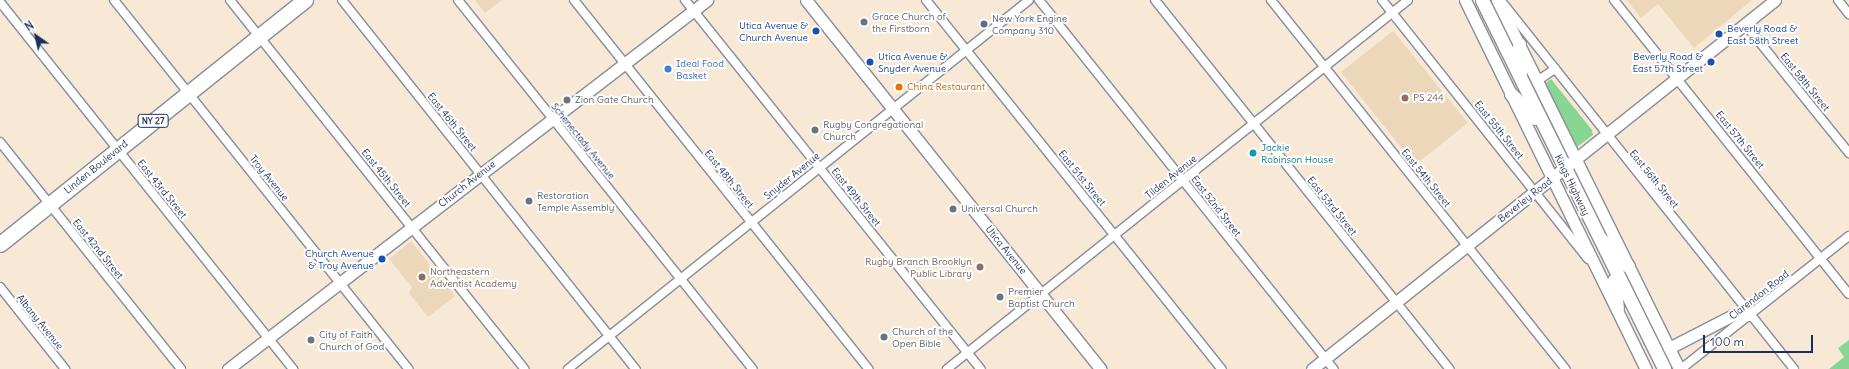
<!DOCTYPE html>
<html>
<head>
<meta charset="utf-8">
<style>
  body { margin:0 }
  #map { position:relative; width:1849px; height:369px; overflow:hidden; background:#f7e9d6; font-family:Delius,sans-serif }
  div>[style] { position:absolute }
  [style*='--x'] { left:calc(var(--x)*1px); top:calc(var(--y)*1px); width:calc(var(--w)*1px); rotate:calc(var(--a)*1deg) }
  .built>* { inset:0; background:#ecd7ba }
  .green>* { inset:0; background:#88d694 }
  .roads { filter:drop-shadow(1px 0 #898c9a) drop-shadow(-1px 0 #898c9a) drop-shadow(0 1px #898c9a) drop-shadow(0 -1px #898c9a) }
  .street>* { height:8px; margin:-4px; padding:0 4px; transform-origin:4px; border-radius:4px; background:#fff }
  .secondary>* { height:11px; margin:-5.5px; padding:0 5.5px; transform-origin:5.5px; border-radius:5.5px; background:#fff }
  .primary>* { height:13px; margin:-6.5px; padding:0 6.5px; transform-origin:6.5px; border-radius:6.5px; background:#fff }
  .highway>* { height:15px; margin:-7.5px; padding:0 7.5px; transform-origin:7.5px; border-radius:7.5px; background:#fff }
  .dots>* { width:11px; height:11px; translate:-50% -50%; box-sizing:border-box; border:2px solid #fff; border-radius:50% }
  span { translate:-50% -50%; white-space:nowrap; text-align:center; line-height:1.15; -webkit-text-stroke:4px #fff; paint-order:stroke }
  .shield-label span { padding:1px 3px; background:#fff; border:1px solid; border-radius:3px; -webkit-text-stroke-width:0 }
  .shield-label { font-size:9px; color:#1b2f5e; font-weight:700 }
  .worship-label { font-size:10px; color:#5b616d }
  .left { translate:0 -50%; text-align:left }
  .service-label { font-size:10px; color:#4e5e75 }
  .transit-label { font-size:10px; color:#164399 }
  .right { translate:-100% -50%; text-align:right }
  .shop-label { font-size:10px; color:#366cbe }
  .street-label { font-size:10px; color:#1b2f5e }
  .food-label { font-size:10px; color:#c56008 }
  .education-label { font-size:10px; color:#785e54 }
  .culture-label { font-size:10px; color:#0d838f }
  .north { position:absolute; left:16px; top:16px; width:40px; height:40px; -webkit-text-stroke:3px #fff; paint-order:stroke; rotate:326deg; font-size:11px; font-weight:700; line-height:16px; text-align:center; color:#1b2f5e }
  .north::after { content:''; display:block; margin:auto; width:14px; height:18px; background:#1b2f5e; clip-path:polygon(50% 0,100% 100%,50% 72%,0 100%) }
  .scale { position:absolute; left:1703px; top:335px; width:110px; height:18px; box-sizing:border-box; border:2px solid #1b2f5e; border-top:0; padding-left:5px; font-size:12px; line-height:14px; white-space:nowrap; color:#1b2f5e; -webkit-text-stroke:3px #fff; paint-order:stroke }
</style>
</head>
<body>
<div id="map">
  <div class="built">
    <i style="clip-path:polygon(475px 0,502px 0,485px 13px)"></i>
    <i style="clip-path:polygon(1627px 0,1752px 0,1694px 48px,1658px 4px,1641px 18px)"></i>
    <i style="clip-path:polygon(1393px 31px,1468px 123px,1415px 165px,1341px 72px)"></i>
    <i style="clip-path:polygon(411px 241px,455px 296px,428px 317px,409px 293px,412px 287px,389px 259px)"></i>
  </div>
  <div class="green">
    <i style="clip-path:polygon(1551px 79px,1592px 130px,1593px 135px,1577px 147px,1575px 148px,1544px 84px)"></i>
    <i style="clip-path:polygon(1849px 340px,1849px 369px,1829px 369px,1844px 357px,1838px 348px)"></i>
  </div>
  <div class="roads">
    <div class="street">
      <i style="--x:114;--y:0;--w:472;--a:51.4"></i>
      <i style="--x:230;--y:0;--w:472;--a:51.4"></i>
      <i style="--x:342;--y:0;--w:472;--a:51.5"></i>
      <i style="--x:458;--y:0;--w:472;--a:51.4"></i>
      <i style="--x:574;--y:0;--w:472;--a:51.4"></i>
      <i style="--x:685;--y:0;--w:473;--a:51.3"></i>
      <i style="--x:926;--y:0;--w:473;--a:51.3"></i>
      <i style="--x:1039;--y:0;--w:472;--a:51.4"></i>
      <i style="--x:1155;--y:0;--w:472;--a:51.4"></i>
      <i style="--x:1271;--y:0;--w:472;--a:51.4"></i>
      <i style="--x:1382;--y:0;--w:331;--a:51.5"></i>
      <i style="--x:1614;--y:0;--w:376;--a:51.4"></i>
      <i style="--x:1838;--y:0;--w:18;--a:52"></i>
      <i style="--x:0;--y:2;--w:470;--a:51.4"></i>
      <i style="--x:1502;--y:2;--w:469;--a:51.5"></i>
      <i style="--x:1745;--y:24;--w:166;--a:51.1"></i>
      <i style="--x:1537;--y:81;--w:22;--a:-34"></i>
      <i style="--x:0;--y:142;--w:290;--a:51.4"></i>
      <i style="--x:0;--y:287;--w:105;--a:51.6"></i>
      <i style="--x:568;--y:369;--w:590;--a:-38.67"></i>
      <i style="--x:947;--y:369;--w:590;--a:-38.67"></i>
      <i style="--x:1681;--y:369;--w:214;--a:-38.4"></i>
    </div>
    <div class="secondary">
      <i style="--x:806;--y:0;--w:472;--a:51.4"></i>
      <i style="--x:1465;--y:0;--w:411;--a:63.9"></i>
      <i style="--x:1497;--y:0;--w:411;--a:63.7"></i>
      <i style="--x:1669;--y:348;--w:74;--a:-27.3"></i>
      <i style="--x:1735;--y:314;--w:15;--a:4"></i>
      <i style="--x:228;--y:369;--w:605;--a:-37.61"></i>
      <i style="--x:1312;--y:369;--w:592;--a:-38.55"></i>
    </div>
    <div class="primary">
      <i style="--x:1482;--y:0;--w:411;--a:63.7"></i>
      <i style="--x:1519;--y:44;--w:29;--a:88"></i>
      <i style="--x:1511;--y:94;--w:34;--a:45"></i>
      <i style="--x:1601;--y:239;--w:38;--a:45"></i>
      <i style="--x:1614;--y:280;--w:28;--a:84"></i>
    </div>
    <div class="highway">
      <i style="--x:0;--y:244;--w:391;--a:-38.7"></i>
    </div>
  </div>
  <div class="dots">
    <i style="left:864px;top:22px;background:#6b7280"></i>
    <i style="left:984px;top:24px;background:#5c6f8a"></i>
    <i style="left:816px;top:31px;background:#1a4fb4"></i>
    <i style="left:1719px;top:34px;background:#1a4fb4"></i>
    <i style="left:870px;top:62px;background:#1a4fb4"></i>
    <i style="left:1711px;top:62px;background:#1a4fb4"></i>
    <i style="left:668px;top:69px;background:#3f7fe0"></i>
    <i style="left:899px;top:87px;background:#e8710a"></i>
    <i style="left:1405px;top:98px;background:#8d6e63"></i>
    <i style="left:567px;top:100px;background:#6b7280"></i>
    <i style="left:815px;top:130px;background:#6b7280"></i>
    <i style="left:1253px;top:153px;background:#0f9aa8"></i>
    <i style="left:529px;top:201px;background:#6b7280"></i>
    <i style="left:953px;top:209px;background:#6b7280"></i>
    <i style="left:382px;top:259px;background:#1a4fb4"></i>
    <i style="left:980px;top:267px;background:#8d6e63"></i>
    <i style="left:422px;top:277px;background:#8d6e63"></i>
    <i style="left:1000px;top:297px;background:#6b7280"></i>
    <i style="left:884px;top:337px;background:#6b7280"></i>
    <i style="left:311px;top:340px;background:#6b7280"></i>
  </div>
  <div class="shield-label">
    <span style="left:153px;top:121px">NY 27</span>
  </div>
  <div class="worship-label">
    <span class="left" style="left:872px;top:22px">Grace Church of<br>the Firstborn</span>
    <span class="left" style="left:575px;top:100px">Zion Gate Church</span>
    <span class="left" style="left:823px;top:130px">Rugby Congregational<br>Church</span>
    <span class="left" style="left:537px;top:201px">Restoration<br>Temple Assembly</span>
    <span class="left" style="left:961px;top:209px">Universal Church</span>
    <span class="left" style="left:1008px;top:297px">Premier<br>Baptist Church</span>
    <span class="left" style="left:892px;top:337px">Church of the<br>Open Bible</span>
    <span class="left" style="left:319px;top:340px">City of Faith<br>Church of God</span>
  </div>
  <div class="service-label">
    <span class="left" style="left:992px;top:24px">New York Engine<br>Company 310</span>
  </div>
  <div class="transit-label">
    <span class="right" style="left:808px;top:31px">Utica Avenue &amp;<br>Church Avenue</span>
    <span class="left" style="left:1727px;top:34px">Beverly Road &amp;<br>East 58th Street</span>
    <span class="left" style="left:878px;top:62px">Utica Avenue &amp;<br>Snyder Avenue</span>
    <span class="right" style="left:1703px;top:62px">Beverly Road &amp;<br>East 57th Street</span>
    <span class="right" style="left:374px;top:259px">Church Avenue<br>&amp; Troy Avenue</span>
  </div>
  <div class="shop-label">
    <span class="left" style="left:676px;top:69px">Ideal Food<br>Basket</span>
  </div>
  <div class="street-label">
    <span style="left:1805px;top:82px;rotate:51deg">East 58th Street</span>
    <span style="left:452px;top:122px;rotate:51deg">East 46th Street</span>
    <span style="left:1499px;top:130px;rotate:51deg">East 55th Street</span>
    <span style="left:1740px;top:140px;rotate:51deg">East 57th Street</span>
    <span style="left:583px;top:141px;rotate:51deg">Schenectady Avenue</span>
    <span style="left:96px;top:167px;rotate:-39deg">Linden Boulevard</span>
    <span style="left:792px;top:176px;rotate:-39deg">Snyder Avenue</span>
    <span style="left:1171px;top:177px;rotate:-39deg">Tilden Avenue</span>
    <span style="left:269px;top:178px;rotate:51deg">Troy Avenue</span>
    <span style="left:386px;top:178px;rotate:51deg">East 45th Street</span>
    <span style="left:1082px;top:178px;rotate:51deg">East 51st Street</span>
    <span style="left:1426px;top:178px;rotate:51deg">East 54th Street</span>
    <span style="left:729px;top:179px;rotate:51deg">East 48th Street</span>
    <span style="left:1654px;top:179px;rotate:51deg">East 56th Street</span>
    <span style="left:467px;top:184px;rotate:-38deg">Church Avenue</span>
    <span style="left:1572px;top:185px;rotate:64deg">Kings Highway</span>
    <span style="left:162px;top:189px;rotate:51deg">East 43rd Street</span>
    <span style="left:856px;top:197px;rotate:51deg">East 49th Street</span>
    <span style="left:1525px;top:200px;rotate:-38deg">Beverley Road</span>
    <span style="left:1216px;top:206px;rotate:52deg">East 52nd Street</span>
    <span style="left:1332px;top:206px;rotate:51deg">East 53rd Street</span>
    <span style="left:98px;top:249px;rotate:51deg">East 42nd Street</span>
    <span style="left:1006px;top:250px;rotate:51deg">Utica Avenue</span>
    <span style="left:1759px;top:295px;rotate:-38deg">Clarendon Road</span>
    <span style="left:40px;top:322px;rotate:51deg">Albany Avenue</span>
  </div>
  <div class="food-label">
    <span class="left" style="left:907px;top:87px">China Restaurant</span>
  </div>
  <div class="education-label">
    <span class="left" style="left:1413px;top:98px">PS 244</span>
    <span class="right" style="left:972px;top:267px">Rugby Branch Brooklyn<br>Public Library</span>
    <span class="left" style="left:430px;top:277px">Northeastern<br>Adventist Academy</span>
  </div>
  <div class="culture-label">
    <span class="left" style="left:1261px;top:153px">Jackie<br>Robinson House</span>
  </div>
  <div class="north">N</div>
  <div class="scale">100 m</div>
</div>
</body>
</html>
